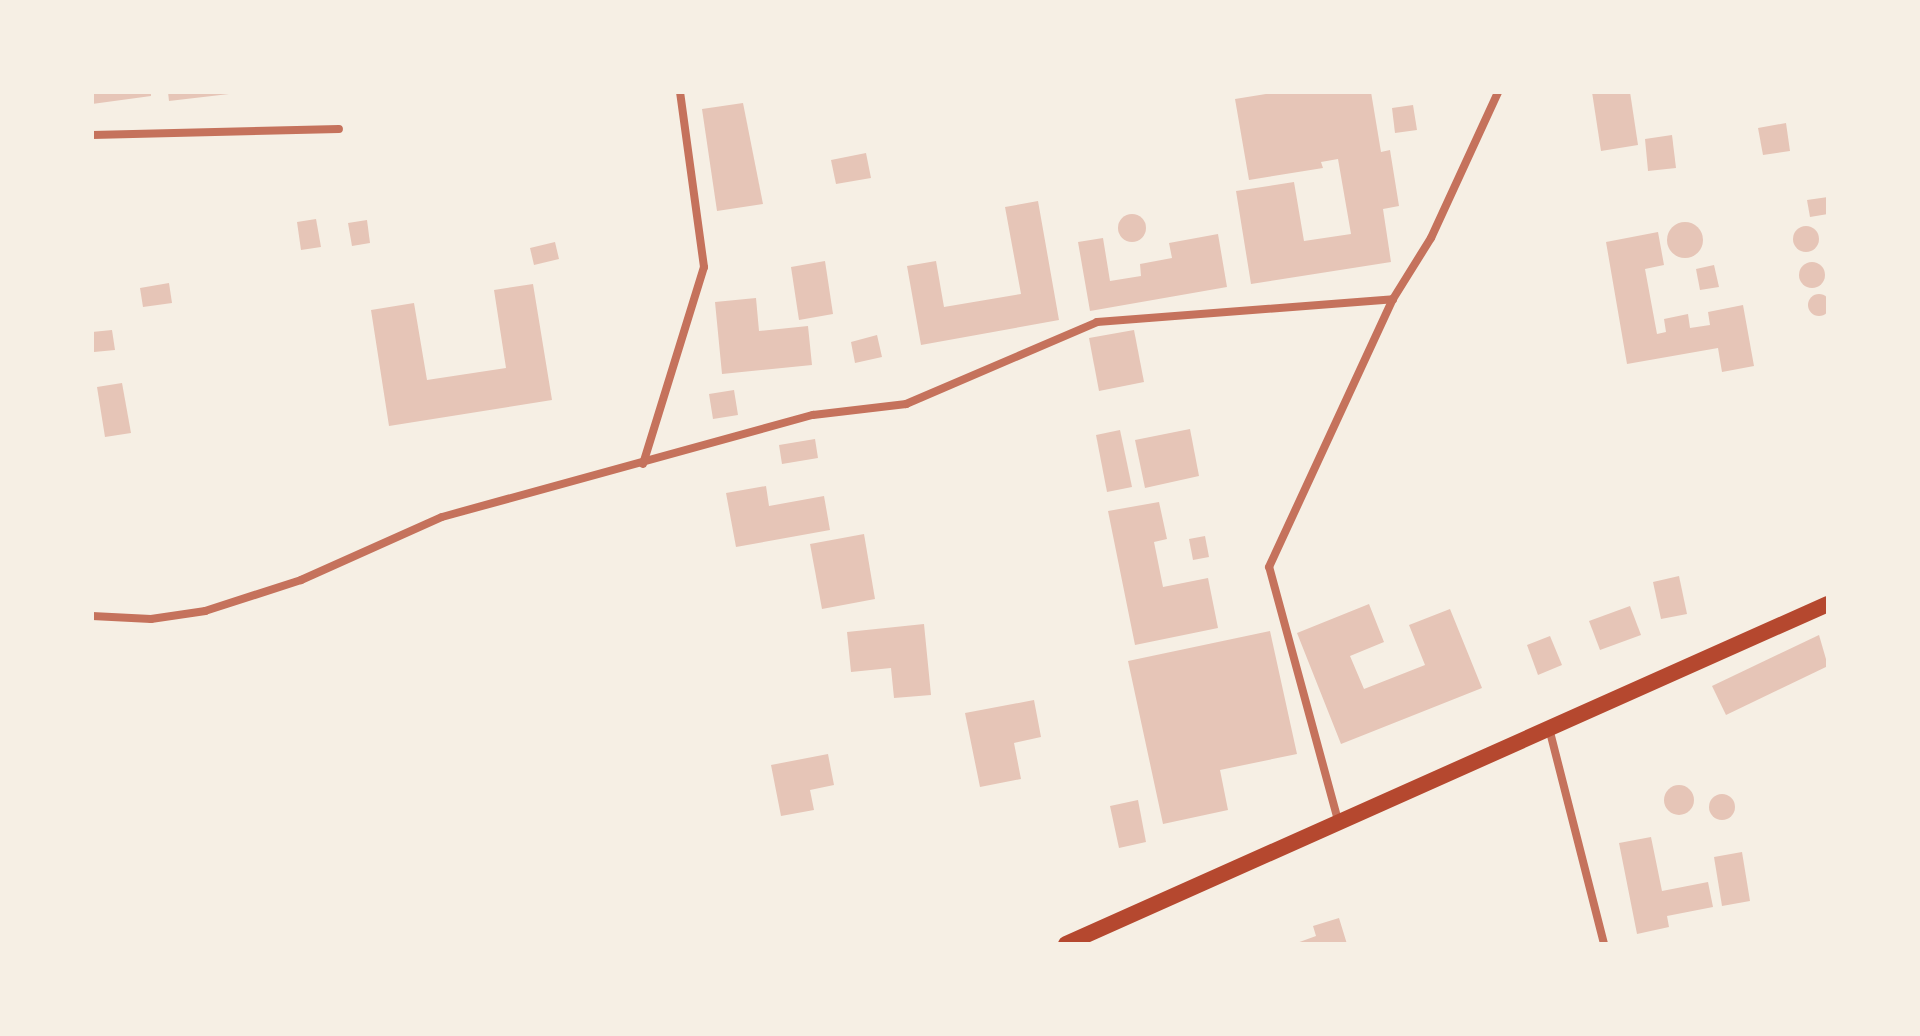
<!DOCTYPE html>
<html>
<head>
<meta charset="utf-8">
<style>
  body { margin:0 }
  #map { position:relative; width:1920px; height:1036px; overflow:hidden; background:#f6efe4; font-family:Jost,sans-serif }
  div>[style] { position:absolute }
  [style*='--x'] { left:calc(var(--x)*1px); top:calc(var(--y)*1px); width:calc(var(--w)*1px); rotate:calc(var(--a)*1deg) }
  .building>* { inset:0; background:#e6c5b7 }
  .round { border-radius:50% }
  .minor>* { height:8px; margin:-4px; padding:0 4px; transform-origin:4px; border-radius:4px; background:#c5725c }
  .secondary>* { height:16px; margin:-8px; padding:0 8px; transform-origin:8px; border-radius:8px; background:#b5482f }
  span { translate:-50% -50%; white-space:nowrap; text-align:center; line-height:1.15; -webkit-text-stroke:8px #f6efe4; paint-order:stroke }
  .frame { position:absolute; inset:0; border:94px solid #f6efe4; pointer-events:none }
</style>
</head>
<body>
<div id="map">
  <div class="building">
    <i style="clip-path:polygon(92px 92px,151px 92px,151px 96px,92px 104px)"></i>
    <i style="clip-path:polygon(168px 92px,229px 92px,229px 94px,169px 101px)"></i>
    <i style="clip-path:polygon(1278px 92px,1371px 92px,1381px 152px,1390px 150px,1399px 206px,1383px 209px,1391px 262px,1251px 284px,1236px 191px,1294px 182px,1304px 241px,1351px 234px,1338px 159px,1321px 162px,1323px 168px,1249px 180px,1235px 99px)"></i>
    <i style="clip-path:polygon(1592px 92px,1630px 92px,1638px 145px,1601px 151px)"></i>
    <i style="clip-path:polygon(743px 103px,763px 204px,717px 211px,702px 109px)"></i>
    <i style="clip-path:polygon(1413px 105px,1417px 130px,1395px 133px,1392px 108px)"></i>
    <i style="clip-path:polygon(1786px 123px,1790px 151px,1763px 155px,1758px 128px)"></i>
    <i style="clip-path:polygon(1672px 135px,1676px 168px,1648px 171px,1645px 139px)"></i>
    <i style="clip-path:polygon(866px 153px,871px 178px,836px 184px,831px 160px)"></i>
    <i style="clip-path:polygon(1828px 197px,1828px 214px,1810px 217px,1807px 200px)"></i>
    <i style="clip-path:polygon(1038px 201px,1059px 320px,921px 345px,907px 266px,936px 261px,944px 307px,1021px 294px,1005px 207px)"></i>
    <i class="round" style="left:1118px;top:214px;width:28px;height:28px"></i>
    <i style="clip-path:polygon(316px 219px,321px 247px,301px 250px,297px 222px)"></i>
    <i style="clip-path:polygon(367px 220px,370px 243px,352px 246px,348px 223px)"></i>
    <i class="round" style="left:1667px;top:222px;width:36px;height:36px"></i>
    <i class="round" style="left:1793px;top:226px;width:26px;height:26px"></i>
    <i style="clip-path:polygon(1658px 232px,1664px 265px,1645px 269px,1657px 334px,1666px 332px,1664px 319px,1688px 314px,1690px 328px,1710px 325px,1708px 312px,1743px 305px,1754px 366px,1722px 372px,1718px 348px,1627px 364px,1606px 242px)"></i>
    <i style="clip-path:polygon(1218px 234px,1227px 287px,1090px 311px,1078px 242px,1103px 238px,1110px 281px,1141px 276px,1140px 264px,1172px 258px,1169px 243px)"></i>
    <i style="clip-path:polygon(555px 242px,559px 259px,534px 265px,530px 248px)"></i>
    <i style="clip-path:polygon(825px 261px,833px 314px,799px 320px,791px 267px)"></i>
    <i class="round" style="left:1799px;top:262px;width:26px;height:26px"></i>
    <i style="clip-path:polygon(1714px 265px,1719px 287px,1700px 290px,1696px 269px)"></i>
    <i style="clip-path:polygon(169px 283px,172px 303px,143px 307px,140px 288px)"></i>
    <i style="clip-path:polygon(533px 284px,552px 400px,389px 426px,371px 310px,414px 303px,427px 380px,506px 368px,494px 290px)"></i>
    <i class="round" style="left:1808px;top:294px;width:22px;height:22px"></i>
    <i style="clip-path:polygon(756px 298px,759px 331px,808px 326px,812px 365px,722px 374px,715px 302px)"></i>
    <i style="clip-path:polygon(112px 330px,115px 350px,94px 352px,92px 332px)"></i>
    <i style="clip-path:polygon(1134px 330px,1144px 382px,1099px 391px,1089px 338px)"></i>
    <i style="clip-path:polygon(877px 335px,882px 357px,855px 363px,851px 342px)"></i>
    <i style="clip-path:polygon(122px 383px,131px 433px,105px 437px,97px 387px)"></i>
    <i style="clip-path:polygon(734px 390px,738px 415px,713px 419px,709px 394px)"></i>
    <i style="clip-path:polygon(1190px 429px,1199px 476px,1145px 488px,1135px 440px)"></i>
    <i style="clip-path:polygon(1120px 430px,1132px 487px,1107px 492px,1096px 435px)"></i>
    <i style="clip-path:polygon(815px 439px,818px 458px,782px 464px,779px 445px)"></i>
    <i style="clip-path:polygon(766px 486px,769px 506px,824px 496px,830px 530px,736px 547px,726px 493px)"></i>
    <i style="clip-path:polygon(1159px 502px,1167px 539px,1154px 542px,1163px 587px,1208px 578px,1218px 628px,1135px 645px,1108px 511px)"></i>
    <i style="clip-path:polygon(864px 534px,875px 599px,822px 609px,810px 544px)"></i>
    <i style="clip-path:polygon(1205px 536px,1209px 557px,1193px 560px,1189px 539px)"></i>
    <i style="clip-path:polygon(1679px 576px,1687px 614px,1661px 619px,1653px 582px)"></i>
    <i style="clip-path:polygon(1369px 604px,1384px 642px,1350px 656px,1364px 689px,1425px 665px,1409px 625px,1450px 609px,1482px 688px,1341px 744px,1297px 633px)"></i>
    <i style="clip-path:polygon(1630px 606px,1641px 635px,1600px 650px,1589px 621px)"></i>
    <i style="clip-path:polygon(924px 624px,931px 695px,894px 698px,891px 668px,851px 672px,847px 632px)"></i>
    <i style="clip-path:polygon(1270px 631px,1297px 754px,1220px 770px,1228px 810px,1163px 824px,1128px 661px)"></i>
    <i style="clip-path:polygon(1819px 635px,1828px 666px,1726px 715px,1712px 686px)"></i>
    <i style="clip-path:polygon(1550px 636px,1562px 665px,1538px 675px,1527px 645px)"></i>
    <i style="clip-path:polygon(1034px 700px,1041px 737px,1014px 743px,1021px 779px,980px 787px,965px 713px)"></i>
    <i style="clip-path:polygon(828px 754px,834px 785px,810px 790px,814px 810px,781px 816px,771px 765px)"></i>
    <i class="round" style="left:1664px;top:785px;width:30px;height:30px"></i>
    <i class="round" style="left:1709px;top:794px;width:26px;height:26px"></i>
    <i style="clip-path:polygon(1138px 800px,1146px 842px,1119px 848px,1110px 806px)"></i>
    <i style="clip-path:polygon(1651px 837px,1662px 891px,1708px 882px,1713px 907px,1667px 916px,1669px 927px,1637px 934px,1619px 843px)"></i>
    <i style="clip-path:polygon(1742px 852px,1750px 901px,1722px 906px,1714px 857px)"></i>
    <i style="clip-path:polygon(1339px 918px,1347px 944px,1294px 944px,1316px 936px,1313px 926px)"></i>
  </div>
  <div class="minor">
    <i style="--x:92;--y:135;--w:247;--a:-1.4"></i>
    <i style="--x:643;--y:464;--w:206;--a:-72.8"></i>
    <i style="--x:704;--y:267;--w:177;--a:-97.8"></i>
    <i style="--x:92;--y:616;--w:59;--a:2.9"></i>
    <i style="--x:151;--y:619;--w:55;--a:-8.4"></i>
    <i style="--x:205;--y:611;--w:101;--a:-17.9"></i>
    <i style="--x:301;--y:580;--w:154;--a:-24.1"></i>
    <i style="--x:442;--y:517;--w:385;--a:-15.4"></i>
    <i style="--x:813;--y:415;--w:94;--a:-6.7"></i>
    <i style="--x:906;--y:404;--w:208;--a:-23.2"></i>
    <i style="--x:1097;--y:322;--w:297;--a:-4.4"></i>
    <i style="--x:1549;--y:728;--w:223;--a:75.7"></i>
    <i style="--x:1339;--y:824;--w:266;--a:-105.2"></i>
    <i style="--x:1269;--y:567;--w:295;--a:-65.2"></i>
    <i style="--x:1393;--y:299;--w:72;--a:-58.1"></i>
    <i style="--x:1431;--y:238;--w:161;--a:-65.3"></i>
  </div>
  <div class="secondary">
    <i style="--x:1066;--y:944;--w:834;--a:-24.05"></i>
  </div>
  <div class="frame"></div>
</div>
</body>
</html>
